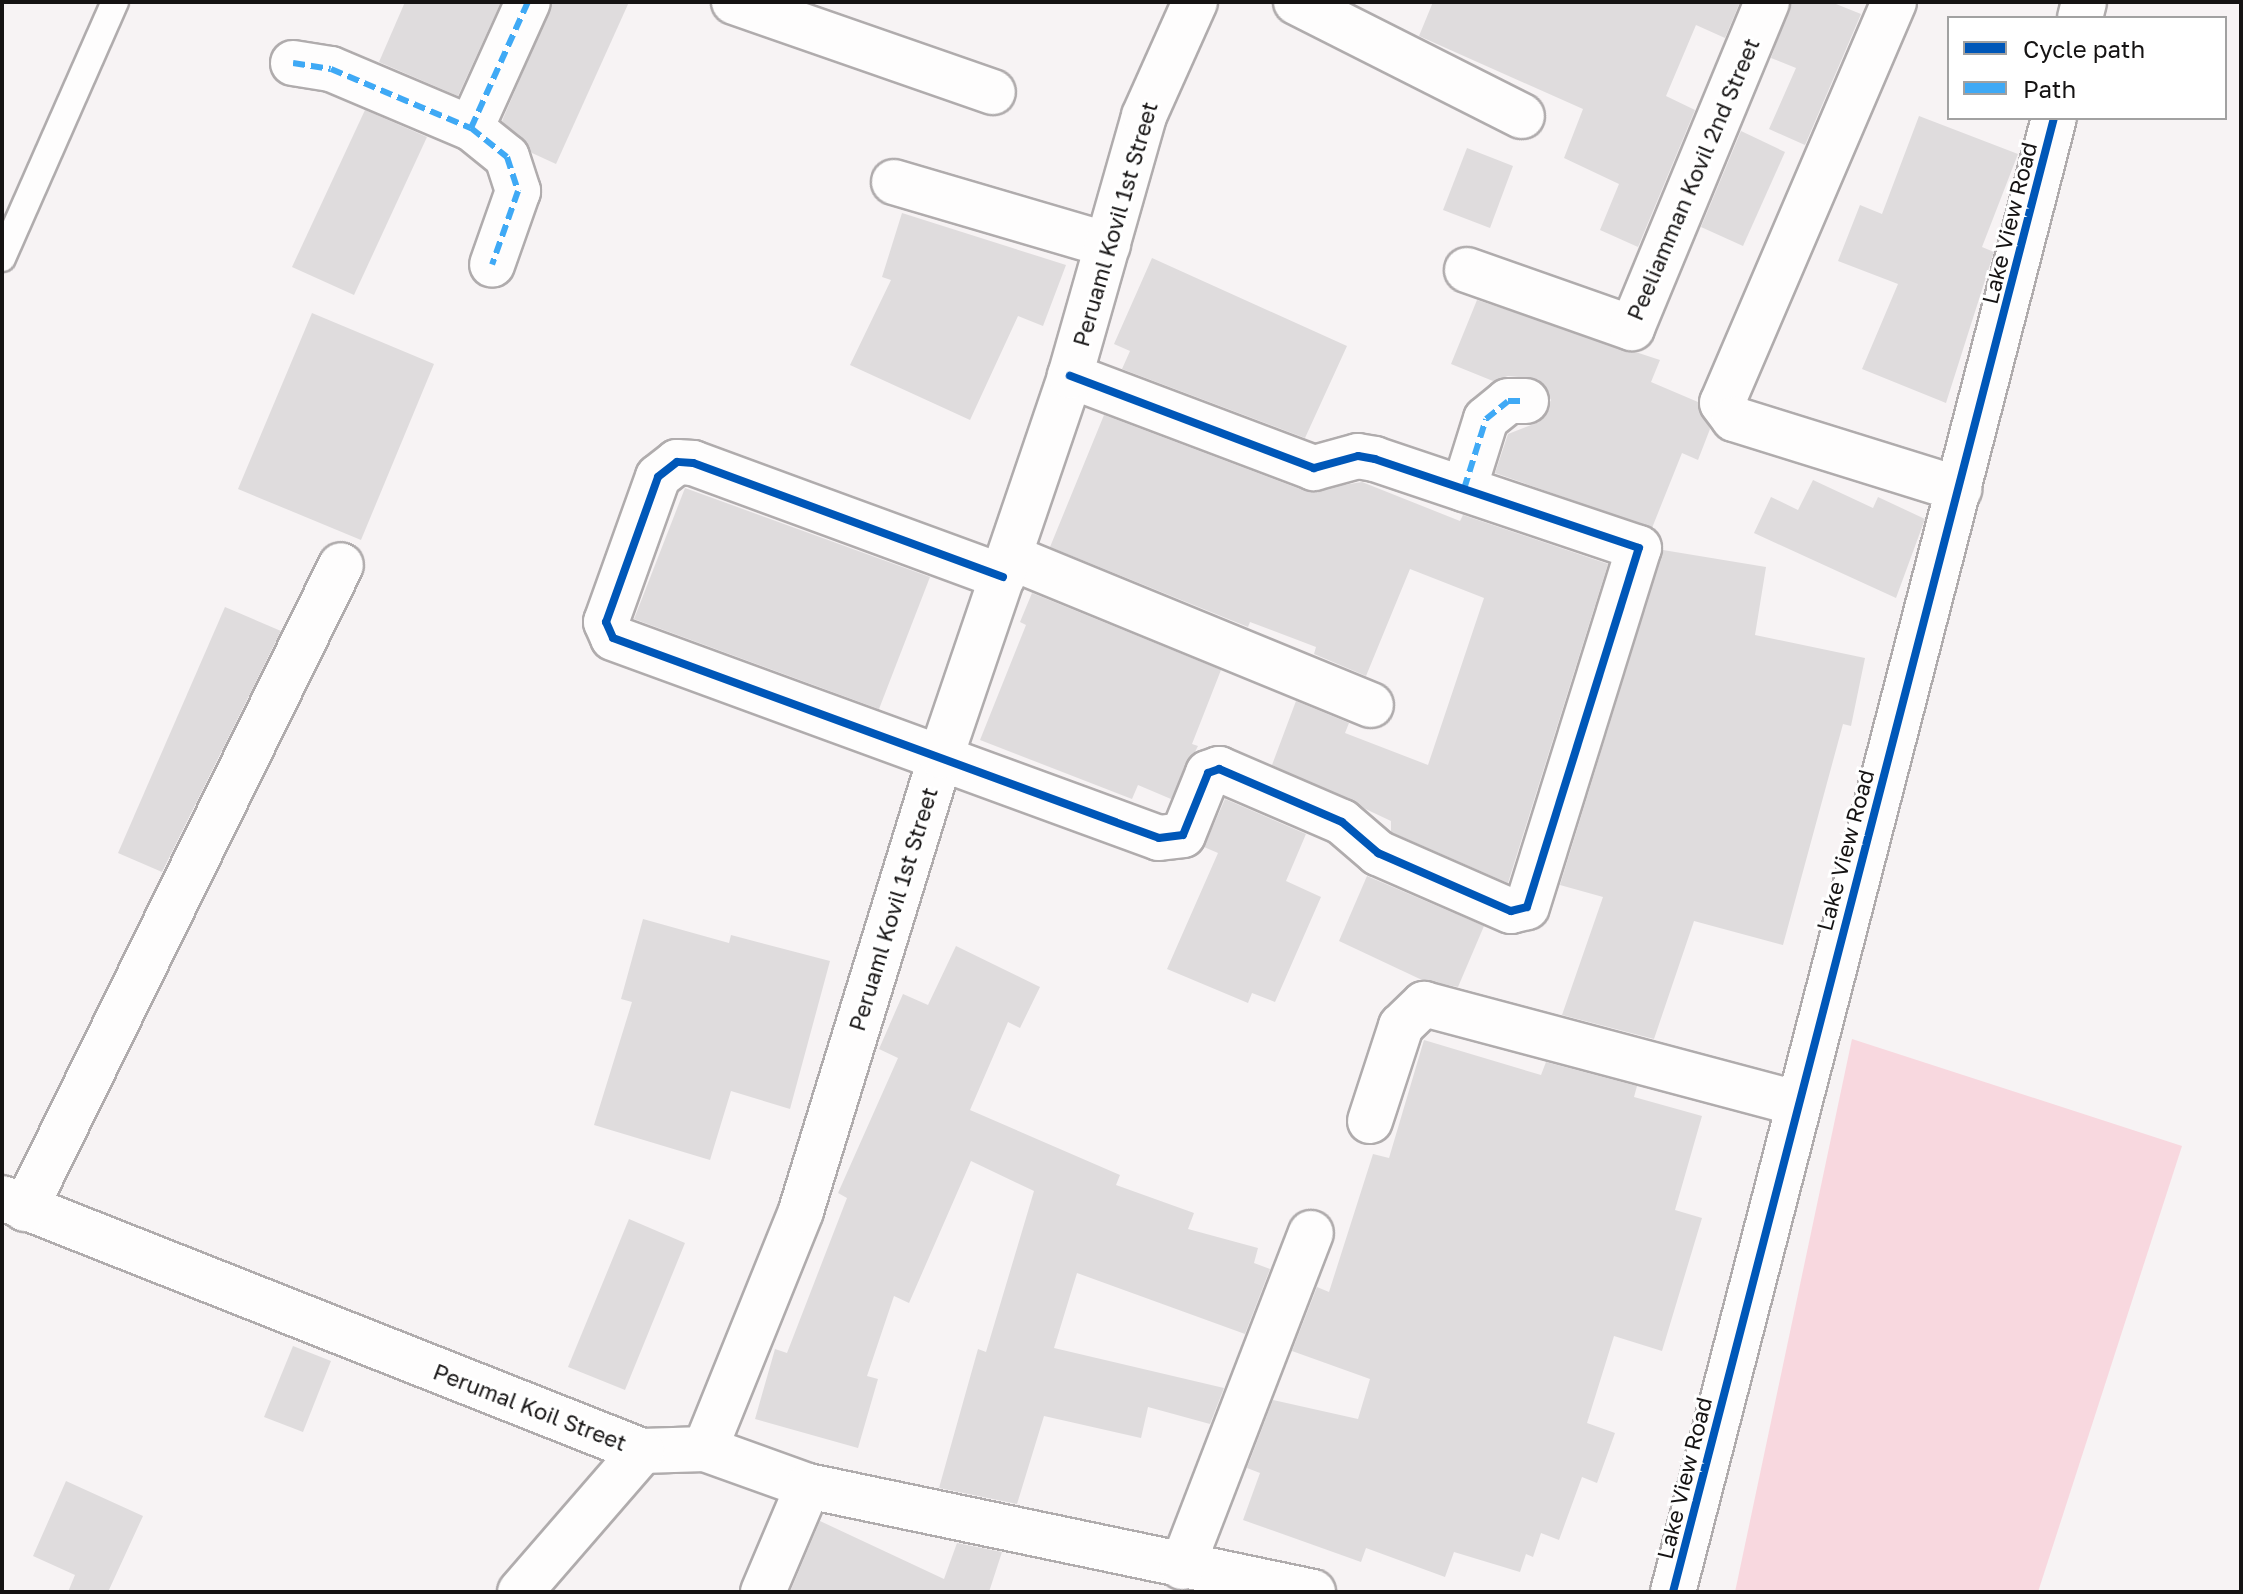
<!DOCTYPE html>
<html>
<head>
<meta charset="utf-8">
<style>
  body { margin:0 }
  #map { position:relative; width:2243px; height:1594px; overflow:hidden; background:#f7f3f4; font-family:"Golos Text",sans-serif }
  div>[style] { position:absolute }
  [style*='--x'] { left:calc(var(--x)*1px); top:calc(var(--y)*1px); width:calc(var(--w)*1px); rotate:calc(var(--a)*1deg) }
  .green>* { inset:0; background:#f8d8df }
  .building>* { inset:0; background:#dfdcdd }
  .roads { filter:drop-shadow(2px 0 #b0acad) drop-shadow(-2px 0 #b0acad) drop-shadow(0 2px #b0acad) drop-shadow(0 -2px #b0acad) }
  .lane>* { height:26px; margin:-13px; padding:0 13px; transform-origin:13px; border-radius:13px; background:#fefdfd }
  .street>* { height:44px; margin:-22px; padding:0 22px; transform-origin:22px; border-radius:22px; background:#fefdfd }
  .quiet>* { height:6px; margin-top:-3px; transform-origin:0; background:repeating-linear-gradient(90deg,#3fa9f5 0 12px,transparent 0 18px) }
  .cycleway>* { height:8px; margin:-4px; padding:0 4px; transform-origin:4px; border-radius:4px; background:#0057b8 }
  span { translate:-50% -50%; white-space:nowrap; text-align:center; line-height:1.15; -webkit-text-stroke:6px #fff; paint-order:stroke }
  .street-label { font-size:22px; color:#151313 }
  .frame { position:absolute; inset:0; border:4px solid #151313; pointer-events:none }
  .legend { position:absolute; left:1947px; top:16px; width:280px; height:104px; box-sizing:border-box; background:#fff; border:2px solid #a1a1a1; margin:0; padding:10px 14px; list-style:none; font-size:24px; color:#151313 }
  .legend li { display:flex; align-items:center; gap:16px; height:40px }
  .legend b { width:40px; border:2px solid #a1a1a1 }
</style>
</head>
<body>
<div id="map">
  <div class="green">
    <i style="clip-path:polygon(1852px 1039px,2182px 1146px,2038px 1592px,1735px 1592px)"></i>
  </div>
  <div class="building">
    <i style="clip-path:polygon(405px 2px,501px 2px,458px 96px,379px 62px)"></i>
    <i style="clip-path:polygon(553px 2px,629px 2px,556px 164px,532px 153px,502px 121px)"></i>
    <i style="clip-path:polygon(1433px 2px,1740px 2px,1725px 38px,1696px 25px,1666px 96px,1695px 110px,1638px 247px,1600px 230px,1619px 184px,1564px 158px,1583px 109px,1419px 36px)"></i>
    <i style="clip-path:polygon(1791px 2px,1831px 2px,1861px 14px,1805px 145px,1769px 129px,1796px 68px,1771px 58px)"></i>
    <i style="clip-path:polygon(365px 110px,427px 137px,354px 295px,292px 267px)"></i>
    <i style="clip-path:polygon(1919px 116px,2018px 154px,1982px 247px,1994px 252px,1946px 403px,1862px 369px,1898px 284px,1838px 261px,1860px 205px,1882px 214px)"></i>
    <i style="clip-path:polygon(1741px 131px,1785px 152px,1743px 246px,1701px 227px)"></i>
    <i style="clip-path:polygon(1467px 148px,1513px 166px,1490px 228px,1443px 210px)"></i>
    <i style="clip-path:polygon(902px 213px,1066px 265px,1043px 326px,1018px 316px,970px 420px,850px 365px,891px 280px,882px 277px)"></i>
    <i style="clip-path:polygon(1152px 258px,1347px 346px,1305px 438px,1122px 369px,1130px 351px,1114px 344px)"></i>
    <i style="clip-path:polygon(1477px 300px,1660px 360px,1651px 382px,1698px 402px,1710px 429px,1698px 460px,1682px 453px,1652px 528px,1495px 473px,1508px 434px,1539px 422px,1551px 400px,1538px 379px,1508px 376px,1493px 381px,1451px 364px)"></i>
    <i style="clip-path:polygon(312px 313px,434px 364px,361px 540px,238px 489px)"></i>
    <i style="clip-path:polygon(1104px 415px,1305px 491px,1362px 482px,1460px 521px,1463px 515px,1608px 564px,1508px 883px,1391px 832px,1391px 821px,1272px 765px,1296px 701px,1349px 723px,1345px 733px,1428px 765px,1484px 598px,1410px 569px,1366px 676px,1314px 654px,1316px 647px,1250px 622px,1248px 627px,1050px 547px)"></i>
    <i style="clip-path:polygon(1813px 480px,1873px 508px,1878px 497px,1925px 519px,1896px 598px,1754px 533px,1771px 497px,1798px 510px)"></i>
    <i style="clip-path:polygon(685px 488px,930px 577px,879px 709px,634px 619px)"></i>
    <i style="clip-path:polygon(1663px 550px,1766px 567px,1755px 635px,1865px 658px,1851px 726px,1843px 724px,1783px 945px,1694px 921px,1654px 1039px,1562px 1015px,1603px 897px,1560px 885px)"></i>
    <i style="clip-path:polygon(1032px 593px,1221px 670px,1192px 744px,1198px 746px,1171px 799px,1138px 785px,1132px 799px,980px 740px,1026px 625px,1020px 622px)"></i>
    <i style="clip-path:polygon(225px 607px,281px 631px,162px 872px,118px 853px)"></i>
    <i style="clip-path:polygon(1225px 799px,1306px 834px,1286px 881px,1321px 897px,1275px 1002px,1252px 993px,1248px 1003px,1167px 969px,1218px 853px,1204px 847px)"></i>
    <i style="clip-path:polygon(1367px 876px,1484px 926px,1458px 987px,1422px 980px,1339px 941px)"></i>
    <i style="clip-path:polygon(643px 919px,729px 943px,731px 935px,830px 961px,790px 1109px,731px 1091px,710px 1160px,594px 1125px,632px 1002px,621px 999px)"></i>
    <i style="clip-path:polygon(956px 946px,1040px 987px,1020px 1028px,1008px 1022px,970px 1110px,1120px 1175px,1116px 1185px,1194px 1213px,1188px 1229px,1258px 1248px,1254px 1263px,1270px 1269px,1245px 1334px,1077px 1273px,1054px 1348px,1224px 1388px,1210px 1424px,1148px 1407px,1141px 1438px,1044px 1416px,1017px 1504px,939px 1488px,978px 1349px,986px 1352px,1034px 1191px,971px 1161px,909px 1303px,894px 1296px,867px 1376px,878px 1379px,858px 1448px,755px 1419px,775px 1349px,787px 1353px,847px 1198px,838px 1193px,898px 1058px,879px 1049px,903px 994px,928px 1005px)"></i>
    <i style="clip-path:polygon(1424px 1040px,1541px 1075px,1546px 1062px,1637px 1086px,1634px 1097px,1702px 1116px,1675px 1210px,1702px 1218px,1662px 1351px,1614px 1336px,1587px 1423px,1615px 1433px,1597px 1483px,1582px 1477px,1559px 1540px,1541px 1533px,1533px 1557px,1526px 1554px,1520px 1572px,1454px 1552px,1445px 1577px,1366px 1548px,1361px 1562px,1243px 1520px,1260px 1473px,1247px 1468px,1273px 1400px,1358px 1419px,1370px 1379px,1292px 1351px,1317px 1287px,1329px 1292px,1373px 1154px,1389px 1158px)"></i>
    <i style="clip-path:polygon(629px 1219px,685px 1243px,625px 1390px,568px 1367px)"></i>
    <i style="clip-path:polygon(293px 1346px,331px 1361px,303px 1432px,264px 1417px)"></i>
    <i style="clip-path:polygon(66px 1481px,143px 1516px,108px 1592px,68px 1592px,75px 1575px,33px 1556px)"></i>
    <i style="clip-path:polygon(820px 1521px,944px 1579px,957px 1543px,1002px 1552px,989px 1592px,790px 1592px)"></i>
  </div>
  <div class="roads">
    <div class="lane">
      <i style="--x:2;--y:258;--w:280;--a:-66.2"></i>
    </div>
    <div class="street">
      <i style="--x:734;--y:2;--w:274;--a:19.2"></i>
      <i style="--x:1296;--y:2;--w:253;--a:26.8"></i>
      <i style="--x:1894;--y:2;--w:436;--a:113.2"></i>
      <i style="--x:1722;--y:403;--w:20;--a:53"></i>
      <i style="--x:1734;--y:419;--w:236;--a:17.3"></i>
      <i style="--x:2080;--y:18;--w:16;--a:-76"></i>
      <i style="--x:293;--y:63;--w:38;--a:9"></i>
      <i style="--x:331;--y:69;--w:152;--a:22.9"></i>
      <i style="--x:471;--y:128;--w:46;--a:38.9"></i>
      <i style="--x:507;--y:157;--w:36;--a:72"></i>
      <i style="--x:518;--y:191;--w:78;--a:109.4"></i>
      <i style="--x:471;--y:128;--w:138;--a:-65.7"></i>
      <i style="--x:894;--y:182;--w:223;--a:16.4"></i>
      <i style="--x:1467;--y:270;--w:175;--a:19.4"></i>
      <i style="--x:1632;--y:328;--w:353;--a:-67.5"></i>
      <i style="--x:1464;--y:489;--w:73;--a:-72.6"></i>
      <i style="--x:1486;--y:419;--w:28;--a:-39"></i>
      <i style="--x:1508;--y:401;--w:18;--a:0"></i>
      <i style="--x:1010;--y:557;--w:390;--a:22.3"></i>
      <i style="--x:1003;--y:577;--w:330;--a:-159.8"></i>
      <i style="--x:693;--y:463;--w:16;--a:-176"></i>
      <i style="--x:677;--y:462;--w:24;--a:142"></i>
      <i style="--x:658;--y:477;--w:154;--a:109.7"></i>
      <i style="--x:606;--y:622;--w:17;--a:66"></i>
      <i style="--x:613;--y:638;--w:581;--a:20.12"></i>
      <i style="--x:1159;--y:838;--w:24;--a:-7"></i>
      <i style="--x:1183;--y:835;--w:67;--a:-68"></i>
      <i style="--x:1208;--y:773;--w:12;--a:-20"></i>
      <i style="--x:1219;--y:769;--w:134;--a:23.3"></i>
      <i style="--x:1342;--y:822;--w:48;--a:40.7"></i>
      <i style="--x:1378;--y:853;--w:145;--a:23.6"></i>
      <i style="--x:1511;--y:911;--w:16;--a:-14"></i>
      <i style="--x:1527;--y:907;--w:376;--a:-72.7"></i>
      <i style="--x:1639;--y:548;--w:279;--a:-161.4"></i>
      <i style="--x:1375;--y:459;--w:17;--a:-170"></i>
      <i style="--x:1358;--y:456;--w:46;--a:164.7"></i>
      <i style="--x:1314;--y:468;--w:261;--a:-159.3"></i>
      <i style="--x:1370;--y:1121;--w:100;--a:-71.9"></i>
      <i style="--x:1401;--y:1026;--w:32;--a:-44"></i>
      <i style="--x:1424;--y:1004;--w:386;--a:14.9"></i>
      <i style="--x:2;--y:1198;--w:688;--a:21.57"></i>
      <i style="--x:642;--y:1451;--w:63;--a:-1.8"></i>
      <i style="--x:705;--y:1449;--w:109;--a:19.8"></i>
      <i style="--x:808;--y:1486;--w:516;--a:11.85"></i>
      <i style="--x:25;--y:1209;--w:717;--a:-63.86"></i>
      <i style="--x:705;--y:1449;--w:257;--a:-68"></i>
      <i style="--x:801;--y:1211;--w:476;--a:-72.9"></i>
      <i style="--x:941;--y:756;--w:401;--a:-71.2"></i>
      <i style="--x:1070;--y:376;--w:270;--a:-74.1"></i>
      <i style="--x:1144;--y:116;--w:125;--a:-65.9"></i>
      <i style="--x:1182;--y:1567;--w:358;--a:-68.9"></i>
      <i style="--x:520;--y:1592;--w:186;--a:-49.1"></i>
      <i style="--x:763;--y:1592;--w:115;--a:-67"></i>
      <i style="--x:1673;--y:1592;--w:1522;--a:-75.51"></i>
    </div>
  </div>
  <div class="quiet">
    <i style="--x:293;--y:63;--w:38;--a:9"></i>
    <i style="--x:331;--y:69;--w:152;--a:22.9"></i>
    <i style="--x:471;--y:128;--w:46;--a:38.9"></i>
    <i style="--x:507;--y:157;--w:36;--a:72"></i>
    <i style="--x:518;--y:191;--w:78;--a:109.4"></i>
    <i style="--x:471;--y:128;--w:138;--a:-65.7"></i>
    <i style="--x:1464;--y:489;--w:73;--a:-72.6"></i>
    <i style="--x:1486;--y:419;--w:28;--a:-39"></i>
    <i style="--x:1508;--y:401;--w:18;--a:0"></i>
  </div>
  <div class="cycleway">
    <i style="--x:1003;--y:577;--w:330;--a:-159.8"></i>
    <i style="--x:693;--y:463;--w:16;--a:-176"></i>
    <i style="--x:677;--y:462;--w:24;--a:142"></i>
    <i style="--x:658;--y:477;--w:154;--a:109.7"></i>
    <i style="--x:606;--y:622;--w:17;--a:66"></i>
    <i style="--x:613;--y:638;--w:581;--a:20.12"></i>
    <i style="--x:1159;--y:838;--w:24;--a:-7"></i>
    <i style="--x:1183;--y:835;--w:67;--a:-68"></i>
    <i style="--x:1208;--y:773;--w:12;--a:-20"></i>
    <i style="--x:1219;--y:769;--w:134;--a:23.3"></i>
    <i style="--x:1342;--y:822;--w:48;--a:40.7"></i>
    <i style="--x:1378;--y:853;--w:145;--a:23.6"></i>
    <i style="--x:1511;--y:911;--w:16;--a:-14"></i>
    <i style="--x:1527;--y:907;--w:376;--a:-72.7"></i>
    <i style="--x:1639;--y:548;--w:279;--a:-161.4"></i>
    <i style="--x:1375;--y:459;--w:17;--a:-170"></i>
    <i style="--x:1358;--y:456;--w:46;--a:164.7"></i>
    <i style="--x:1314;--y:468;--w:261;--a:-159.3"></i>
    <i style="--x:1673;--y:1592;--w:1522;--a:-75.51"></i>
  </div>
  <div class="street-label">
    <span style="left:1693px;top:179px;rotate:-67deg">Peeliamman Kovil 2nd Street</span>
    <span style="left:2009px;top:223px;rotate:-76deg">Lake View Road</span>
    <span style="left:1115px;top:224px;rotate:-74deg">Peruaml Kovil 1st Street</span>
    <span style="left:1845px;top:850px;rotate:-75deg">Lake View Road</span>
    <span style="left:893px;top:909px;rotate:-73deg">Peruaml Kovil 1st Street</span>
    <span style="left:530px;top:1407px;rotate:21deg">Perumal Koil Street</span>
    <span style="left:1684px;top:1478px;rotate:-76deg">Lake View Road</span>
  </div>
  <div class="frame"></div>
  <ul class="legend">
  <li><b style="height:10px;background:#0057b8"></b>Cycle path</li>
  <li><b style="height:10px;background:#3fa9f5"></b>Path</li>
  </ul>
</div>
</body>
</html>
